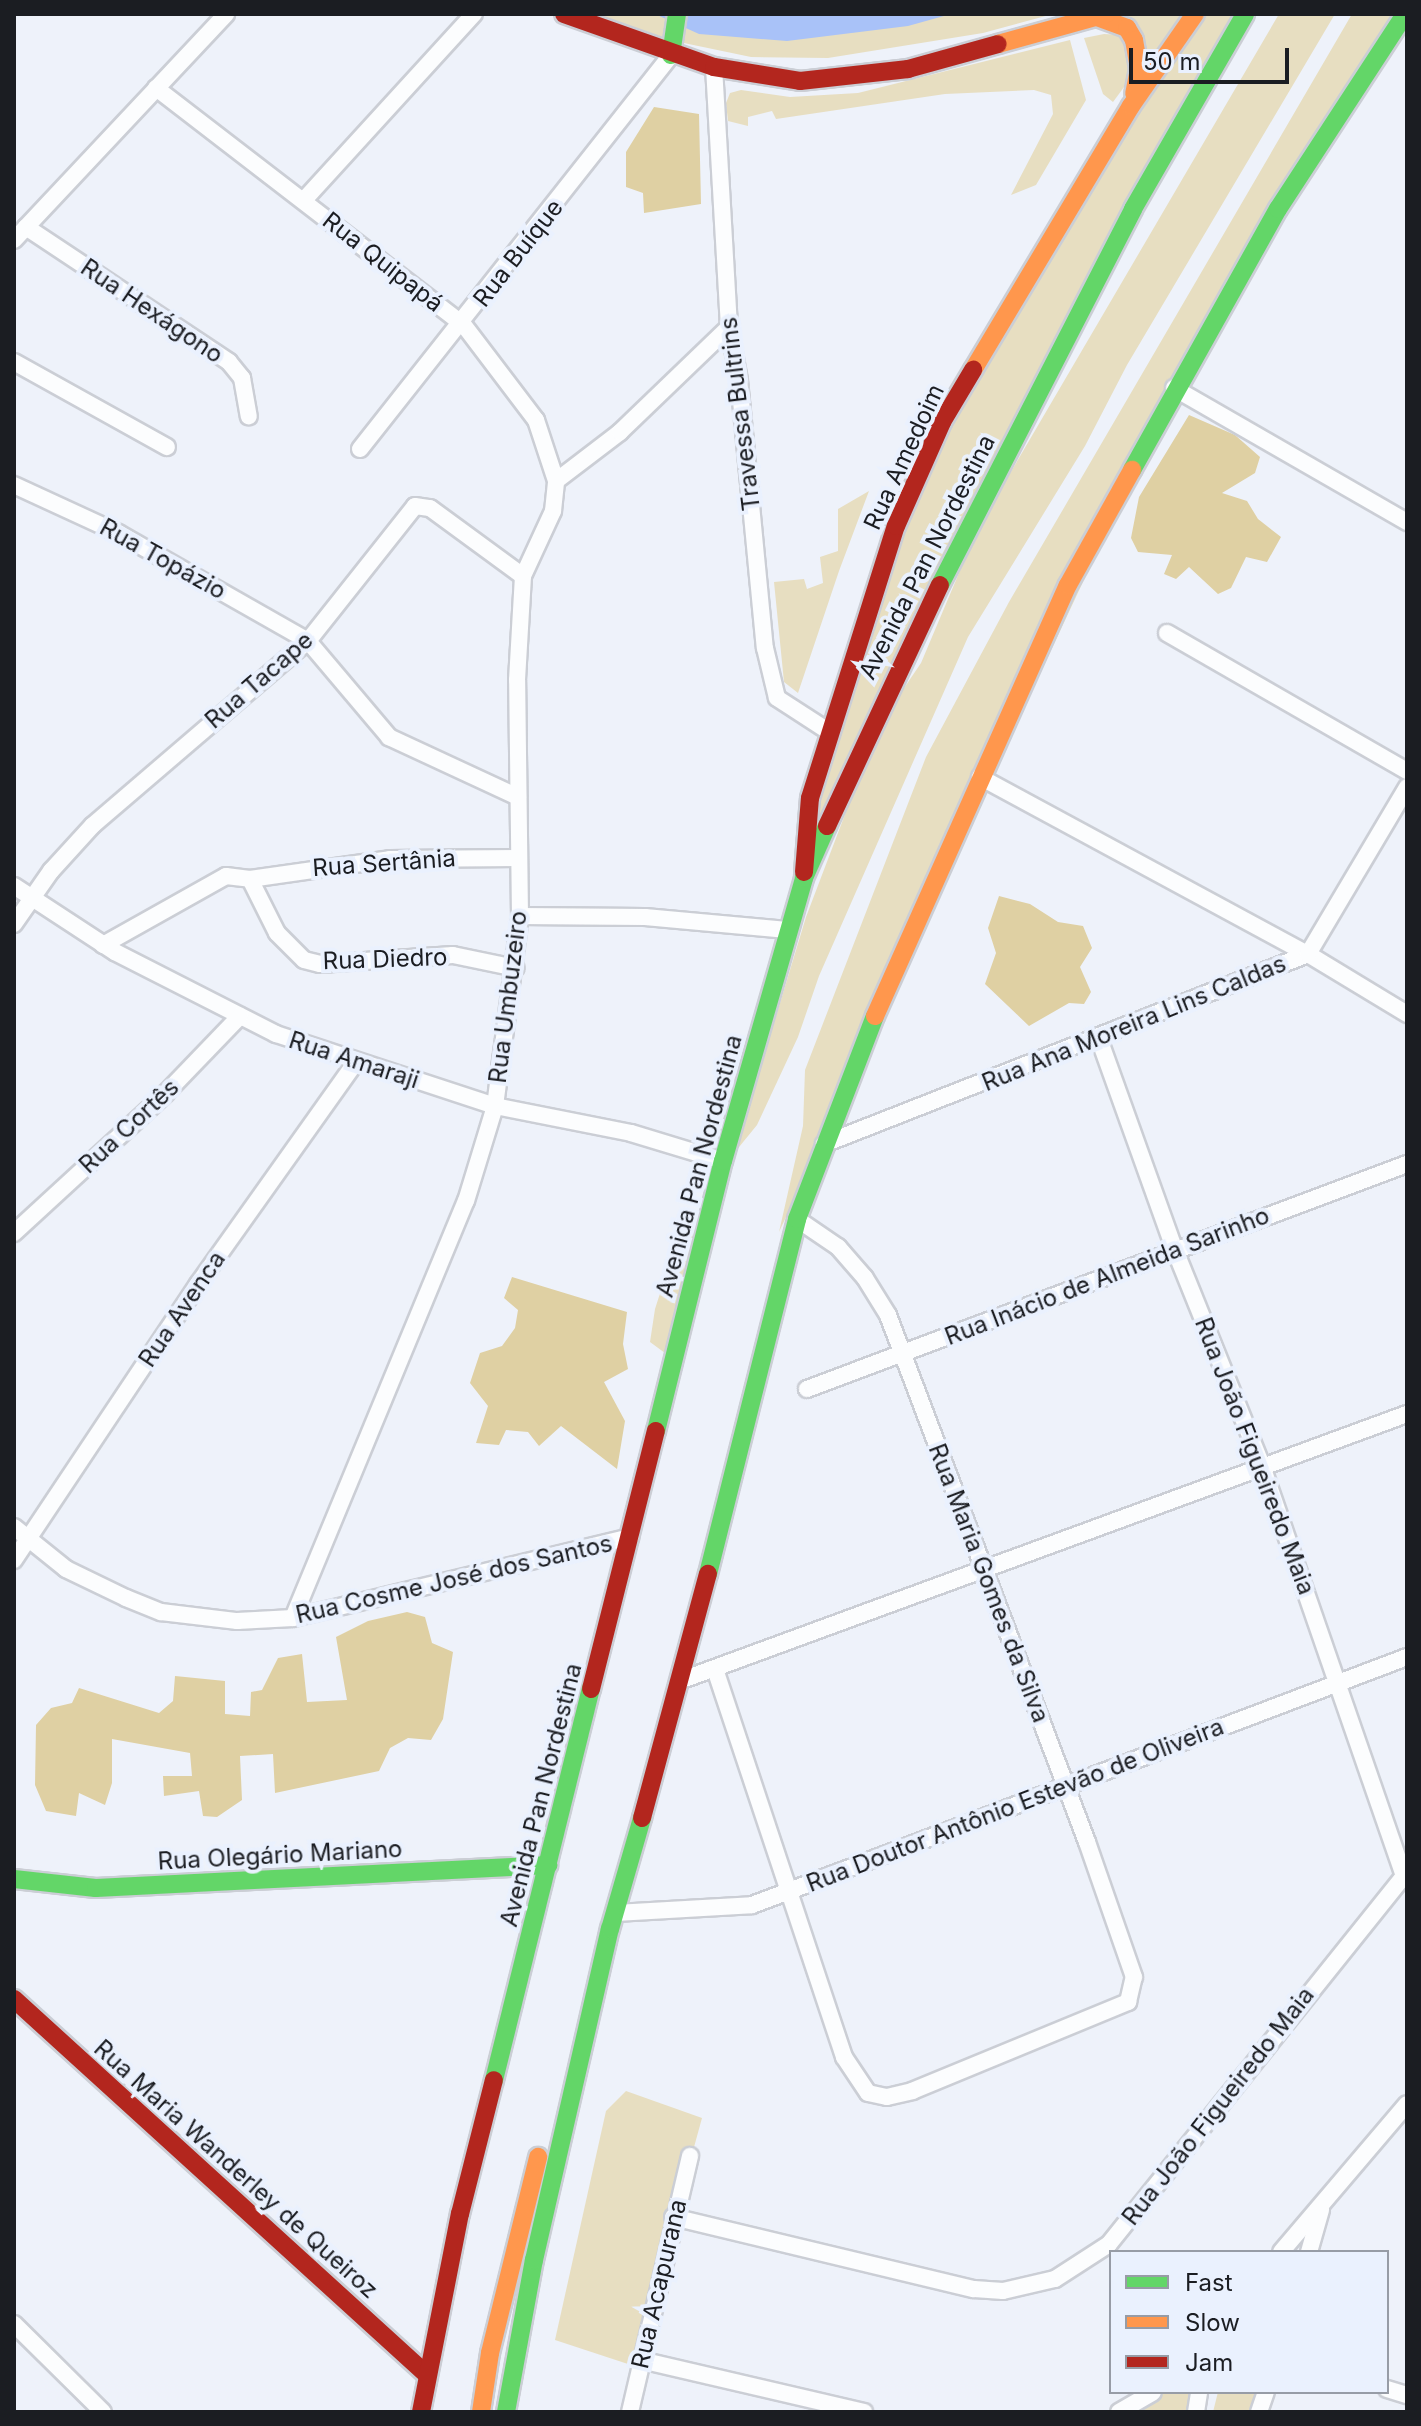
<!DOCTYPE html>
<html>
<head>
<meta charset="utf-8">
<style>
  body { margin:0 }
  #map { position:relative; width:1421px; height:2426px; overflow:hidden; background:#eef2fa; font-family:Inter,sans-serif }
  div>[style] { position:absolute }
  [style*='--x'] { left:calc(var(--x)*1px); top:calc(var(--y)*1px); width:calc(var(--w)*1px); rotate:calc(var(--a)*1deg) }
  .green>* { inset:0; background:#e7dec1 }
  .forest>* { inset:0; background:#dfd0a3 }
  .water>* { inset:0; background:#a9c2f8 }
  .roads { filter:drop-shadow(2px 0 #cbced5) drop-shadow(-2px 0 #cbced5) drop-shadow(0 2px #cbced5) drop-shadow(0 -2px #cbced5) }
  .street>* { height:16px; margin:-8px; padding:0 8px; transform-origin:8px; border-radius:8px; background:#fcfdfe }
  .fast>* { height:18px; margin:-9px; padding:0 9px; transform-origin:9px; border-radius:9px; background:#63d668 }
  .slow>* { height:18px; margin:-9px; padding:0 9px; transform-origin:9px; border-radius:9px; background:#ff974d }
  .jam>* { height:18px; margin:-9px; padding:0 9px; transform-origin:9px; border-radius:9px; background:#b3261e }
  span { translate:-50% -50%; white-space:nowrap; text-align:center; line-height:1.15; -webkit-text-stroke:8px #eaf1fe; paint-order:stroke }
  .street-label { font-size:24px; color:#1b1d22 }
  .frame { position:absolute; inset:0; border:16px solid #1b1d22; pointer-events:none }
  .legend { position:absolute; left:1109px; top:2250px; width:280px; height:144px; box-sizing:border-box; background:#eaf1fe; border:2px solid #979ca6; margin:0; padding:10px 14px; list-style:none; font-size:24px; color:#1b1d22 }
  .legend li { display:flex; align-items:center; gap:16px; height:40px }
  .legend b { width:40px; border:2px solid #979ca6 }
  .scale { position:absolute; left:1129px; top:48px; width:160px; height:36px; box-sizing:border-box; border:4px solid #1b1d22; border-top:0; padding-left:10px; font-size:24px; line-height:28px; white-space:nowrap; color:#1b1d22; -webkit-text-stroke:6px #eaf1fe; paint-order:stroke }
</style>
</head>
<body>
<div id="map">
  <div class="green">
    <i style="clip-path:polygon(596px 14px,670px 14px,665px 38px)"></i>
    <i style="clip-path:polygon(685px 14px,1053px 14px,983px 33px,828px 58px,751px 57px,679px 42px)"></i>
    <i style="clip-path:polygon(1120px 14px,1190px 14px,1140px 84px)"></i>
    <i style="clip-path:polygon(1199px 14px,1239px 14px,809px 837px,827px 747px,942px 427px)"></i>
    <i style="clip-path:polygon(1279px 14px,1335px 14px,1127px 365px,1085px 446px,968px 637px,819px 976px,798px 1037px,757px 1125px,735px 1152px,806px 917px,879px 725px,921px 663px,978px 528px)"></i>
    <i style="clip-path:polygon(1352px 14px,1395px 14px,1212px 306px,779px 1232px,803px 1126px,805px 1070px,926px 757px,1009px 602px)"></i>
    <i style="clip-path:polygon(1104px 34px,1122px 35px,1130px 48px,1127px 83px,1113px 102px,1103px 94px,1084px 38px)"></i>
    <i style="clip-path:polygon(1070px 40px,1086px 100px,1036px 185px,1011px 195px,1053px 114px,1051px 95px,1034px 90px,945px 94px,776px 119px,772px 111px,748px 117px,748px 126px,728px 121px,726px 103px,730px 93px,741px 90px,790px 97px,858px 93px)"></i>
    <i style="clip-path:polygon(869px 491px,839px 571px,798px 693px,784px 682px,774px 582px,804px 579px,807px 589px,823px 583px,820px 557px,838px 551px,838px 509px)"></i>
    <i style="clip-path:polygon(697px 1231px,669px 1356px,650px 1342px,655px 1309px,663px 1284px,682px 1260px,680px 1238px)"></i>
    <i style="clip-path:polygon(626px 2091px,702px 2118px,634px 2366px,555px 2340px,606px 2111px)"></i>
    <i style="clip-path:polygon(1162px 2392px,1194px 2392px,1191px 2412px,1129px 2412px)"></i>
    <i style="clip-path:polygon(1218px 2392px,1263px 2392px,1258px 2412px,1213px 2412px)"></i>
  </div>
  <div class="forest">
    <i style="clip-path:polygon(654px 107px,699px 114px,701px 204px,644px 213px,643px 193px,626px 187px,626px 152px)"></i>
    <i style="clip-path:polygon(1189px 415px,1235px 435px,1260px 457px,1255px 473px,1222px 493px,1247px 501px,1258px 519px,1281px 537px,1267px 562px,1246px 557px,1231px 588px,1218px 594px,1189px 567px,1176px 579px,1164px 574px,1172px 555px,1138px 552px,1131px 538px,1139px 497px)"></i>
    <i style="clip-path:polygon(999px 896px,1030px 904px,1058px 922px,1083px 926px,1092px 948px,1080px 967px,1091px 992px,1084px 1004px,1069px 1003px,1029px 1026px,985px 984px,996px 953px,988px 928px)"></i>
    <i style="clip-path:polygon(512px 1277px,627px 1312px,623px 1344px,628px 1369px,604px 1382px,625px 1421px,617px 1469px,561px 1426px,539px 1446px,528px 1432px,506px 1430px,499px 1445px,476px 1443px,488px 1406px,470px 1383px,480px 1353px,502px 1346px,515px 1328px,518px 1310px,504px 1298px)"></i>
    <i style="clip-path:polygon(407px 1612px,425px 1617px,432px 1643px,453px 1652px,443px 1719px,431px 1740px,408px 1738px,390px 1748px,379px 1771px,275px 1793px,273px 1754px,240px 1756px,242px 1800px,217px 1817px,203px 1816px,199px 1791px,164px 1796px,163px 1776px,192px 1776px,190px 1753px,112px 1739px,112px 1783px,105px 1805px,79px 1793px,76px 1816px,46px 1811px,35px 1785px,36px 1725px,51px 1708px,72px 1703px,79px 1688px,159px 1713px,173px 1701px,175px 1676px,225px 1681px,225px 1714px,250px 1716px,251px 1692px,262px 1690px,278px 1658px,302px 1654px,307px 1702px,347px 1700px,336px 1637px,368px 1621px)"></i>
  </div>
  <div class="water">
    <i style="clip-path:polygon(655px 14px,951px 14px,908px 26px,787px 41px,699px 34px)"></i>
  </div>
  <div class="roads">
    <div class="street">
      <i style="--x:714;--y:67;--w:260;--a:86.7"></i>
      <i style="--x:729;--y:327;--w:54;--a:79.3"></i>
      <i style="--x:739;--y:380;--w:269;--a:84.5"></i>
      <i style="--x:765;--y:648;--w:51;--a:76.5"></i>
      <i style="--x:777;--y:698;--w:61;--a:32.9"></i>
      <i style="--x:156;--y:88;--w:387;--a:37.6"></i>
      <i style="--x:463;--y:324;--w:121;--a:52.8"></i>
      <i style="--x:536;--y:420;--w:64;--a:71.8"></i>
      <i style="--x:304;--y:200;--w:252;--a:-47.6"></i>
      <i style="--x:26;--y:227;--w:244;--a:33.6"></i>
      <i style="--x:229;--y:362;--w:21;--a:51"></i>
      <i style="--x:242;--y:378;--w:39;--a:80"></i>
      <i style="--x:14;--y:240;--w:310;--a:-46.8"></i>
      <i style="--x:14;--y:362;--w:175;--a:29.1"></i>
      <i style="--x:1174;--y:388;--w:269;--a:29.9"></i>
      <i style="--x:360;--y:449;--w:502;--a:-51.71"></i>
      <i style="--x:14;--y:485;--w:115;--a:24.8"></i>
      <i style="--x:118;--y:533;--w:219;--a:29.6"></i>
      <i style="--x:308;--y:641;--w:126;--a:49.8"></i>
      <i style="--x:389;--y:737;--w:142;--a:24.9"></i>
      <i style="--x:1167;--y:633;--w:277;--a:29.9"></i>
      <i style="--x:980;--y:777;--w:373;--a:28.4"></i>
      <i style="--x:1308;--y:954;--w:116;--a:31.2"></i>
      <i style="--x:250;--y:879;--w:60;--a:63.4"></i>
      <i style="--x:277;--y:933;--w:38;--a:45"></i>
      <i style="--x:304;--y:960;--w:16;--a:14"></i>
      <i style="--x:320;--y:964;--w:133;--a:-3.9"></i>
      <i style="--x:453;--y:955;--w:64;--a:11.7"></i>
      <i style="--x:14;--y:886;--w:121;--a:33.2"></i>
      <i style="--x:115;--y:952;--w:181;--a:27"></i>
      <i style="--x:276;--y:1034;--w:231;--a:18.2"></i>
      <i style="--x:495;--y:1106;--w:139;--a:11.2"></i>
      <i style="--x:631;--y:1133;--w:96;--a:16.9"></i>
      <i style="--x:520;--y:916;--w:125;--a:0.5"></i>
      <i style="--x:645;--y:917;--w:143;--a:5.2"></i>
      <i style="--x:14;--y:924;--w:65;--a:-55.1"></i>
      <i style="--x:51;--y:871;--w:62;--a:-47.6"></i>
      <i style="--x:93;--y:825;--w:283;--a:-40.6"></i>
      <i style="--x:308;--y:641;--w:172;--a:-51.6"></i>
      <i style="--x:415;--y:506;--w:15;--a:8"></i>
      <i style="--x:430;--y:508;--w:115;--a:36.2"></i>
      <i style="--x:103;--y:945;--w:141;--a:-29.3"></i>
      <i style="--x:226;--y:876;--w:24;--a:7"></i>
      <i style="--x:250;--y:879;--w:141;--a:-8.1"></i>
      <i style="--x:390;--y:859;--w:129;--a:-0.4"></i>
      <i style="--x:824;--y:1144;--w:520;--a:-21.43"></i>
      <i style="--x:1308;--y:954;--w:194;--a:-59.3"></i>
      <i style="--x:14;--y:1233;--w:205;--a:-42.6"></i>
      <i style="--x:165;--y:1094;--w:108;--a:-46.1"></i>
      <i style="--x:807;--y:1389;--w:641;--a:-20.56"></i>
      <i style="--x:14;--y:1527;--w:67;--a:38.9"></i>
      <i style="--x:66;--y:1569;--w:67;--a:25.8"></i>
      <i style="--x:126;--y:1598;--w:38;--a:22"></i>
      <i style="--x:161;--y:1612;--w:77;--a:6.8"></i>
      <i style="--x:237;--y:1621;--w:56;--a:-3.1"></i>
      <i style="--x:293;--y:1618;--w:347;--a:-13.5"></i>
      <i style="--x:14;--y:1560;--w:332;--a:-56.3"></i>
      <i style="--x:198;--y:1284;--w:272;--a:-54.6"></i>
      <i style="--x:293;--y:1618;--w:451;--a:-67.5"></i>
      <i style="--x:466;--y:1201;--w:99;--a:-73"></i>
      <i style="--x:495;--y:1106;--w:192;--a:-82.5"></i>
      <i style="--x:520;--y:916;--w:236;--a:-90.7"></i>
      <i style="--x:517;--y:680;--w:104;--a:-86.7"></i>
      <i style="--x:523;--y:576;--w:72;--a:-65.2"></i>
      <i style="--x:553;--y:511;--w:30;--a:-84"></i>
      <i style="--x:556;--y:481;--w:81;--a:-37.4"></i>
      <i style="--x:620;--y:432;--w:151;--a:-43.9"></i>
      <i style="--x:715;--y:1669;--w:409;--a:71.6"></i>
      <i style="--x:844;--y:2057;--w:43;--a:56.3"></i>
      <i style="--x:868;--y:2093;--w:19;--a:12"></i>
      <i style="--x:887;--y:2097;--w:26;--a:-13"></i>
      <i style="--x:912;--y:2091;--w:234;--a:-22.4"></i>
      <i style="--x:1128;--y:2002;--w:26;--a:-77"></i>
      <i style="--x:1134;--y:1977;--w:143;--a:-109.2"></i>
      <i style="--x:1087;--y:1842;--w:563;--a:-110.69"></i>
      <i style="--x:888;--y:1315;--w:44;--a:-121.9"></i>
      <i style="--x:865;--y:1278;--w:41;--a:-131.1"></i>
      <i style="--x:838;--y:1247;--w:50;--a:-145.7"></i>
      <i style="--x:682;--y:1680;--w:772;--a:-20.15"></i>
      <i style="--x:615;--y:1913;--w:137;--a:-3.3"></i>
      <i style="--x:752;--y:1905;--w:700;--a:-20.74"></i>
      <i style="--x:673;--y:2217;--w:309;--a:13.5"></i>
      <i style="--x:974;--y:2289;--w:29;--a:4"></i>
      <i style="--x:1003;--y:2291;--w:53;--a:-13"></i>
      <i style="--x:1055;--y:2279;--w:64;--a:-32.9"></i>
      <i style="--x:1109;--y:2244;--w:472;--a:-51.3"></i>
      <i style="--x:1404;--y:1876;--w:432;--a:-109.1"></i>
      <i style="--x:1263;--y:1468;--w:237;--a:-112"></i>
      <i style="--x:1174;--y:1248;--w:222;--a:-109.7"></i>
      <i style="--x:1281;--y:2252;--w:194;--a:-49.6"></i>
      <i style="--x:1309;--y:2252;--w:44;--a:-74.1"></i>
      <i style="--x:14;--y:2324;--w:125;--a:44.7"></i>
      <i style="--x:641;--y:2360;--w:229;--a:13.1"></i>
      <i style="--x:1387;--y:2389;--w:21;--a:17"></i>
      <i style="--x:630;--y:2412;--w:263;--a:-76.8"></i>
      <i style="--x:1119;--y:2412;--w:39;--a:-30"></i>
      <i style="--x:1196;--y:2412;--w:20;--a:-81"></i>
      <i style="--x:1259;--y:2412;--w:21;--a:-71"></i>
    </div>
    <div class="fast">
      <i style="--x:671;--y:55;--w:41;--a:-81.7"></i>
      <i style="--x:1132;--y:470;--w:299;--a:-60.8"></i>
      <i style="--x:1278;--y:209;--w:233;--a:-56.9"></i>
      <i style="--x:940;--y:585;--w:423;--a:-62.8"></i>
      <i style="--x:1133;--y:209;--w:225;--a:-60.1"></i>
      <i style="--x:656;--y:1431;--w:278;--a:-76.1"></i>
      <i style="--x:723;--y:1161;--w:294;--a:-74"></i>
      <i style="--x:804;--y:878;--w:57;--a:-66.1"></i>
      <i style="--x:708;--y:1574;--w:366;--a:-75.9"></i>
      <i style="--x:797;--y:1219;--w:217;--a:-69"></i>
      <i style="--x:14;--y:1879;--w:82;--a:6.3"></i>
      <i style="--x:96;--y:1888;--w:453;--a:-2.9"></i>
      <i style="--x:494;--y:2080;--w:403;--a:-76.1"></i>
      <i style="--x:506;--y:2412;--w:155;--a:-79.6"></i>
      <i style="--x:534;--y:2260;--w:340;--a:-77.1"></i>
      <i style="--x:610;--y:1929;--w:116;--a:-73.9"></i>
    </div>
    <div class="slow">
      <i style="--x:1097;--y:17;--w:32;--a:20"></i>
      <i style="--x:1127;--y:28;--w:14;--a:60"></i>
      <i style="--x:1134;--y:40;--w:29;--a:80"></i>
      <i style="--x:1139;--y:69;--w:25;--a:101"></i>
      <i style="--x:998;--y:44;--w:112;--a:-15.5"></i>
      <i style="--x:973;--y:370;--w:308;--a:-59.1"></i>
      <i style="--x:1131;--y:106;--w:112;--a:-55.2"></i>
      <i style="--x:875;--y:1016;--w:472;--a:-65.9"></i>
      <i style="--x:1068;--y:585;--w:132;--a:-60.9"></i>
      <i style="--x:481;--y:2412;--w:60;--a:-81.3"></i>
      <i style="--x:490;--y:2353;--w:202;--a:-76.2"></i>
    </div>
    <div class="jam">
      <i style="--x:564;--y:14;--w:159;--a:19.5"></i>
      <i style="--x:714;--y:67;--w:87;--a:9.2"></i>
      <i style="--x:800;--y:81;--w:109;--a:-6.3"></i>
      <i style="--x:908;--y:69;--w:93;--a:-15.5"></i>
      <i style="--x:827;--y:826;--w:266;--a:-64.9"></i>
      <i style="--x:804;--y:872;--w:74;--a:-85.4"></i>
      <i style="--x:810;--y:798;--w:285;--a:-72.5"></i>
      <i style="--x:896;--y:526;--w:114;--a:-66.1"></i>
      <i style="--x:942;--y:422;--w:61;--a:-59.2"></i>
      <i style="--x:591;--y:1689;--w:266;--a:-75.9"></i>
      <i style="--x:642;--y:1818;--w:253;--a:-74.9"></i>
      <i style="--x:14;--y:1999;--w:557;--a:42.31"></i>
      <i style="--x:421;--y:2412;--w:202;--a:-78.9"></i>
      <i style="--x:460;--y:2214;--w:138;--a:-75.8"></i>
    </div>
  </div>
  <div class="street-label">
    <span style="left:518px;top:253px;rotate:-52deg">Rua Buíque</span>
    <span style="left:383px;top:262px;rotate:38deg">Rua Quipapá</span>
    <span style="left:152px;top:311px;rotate:34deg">Rua Hexágono</span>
    <span style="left:740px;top:414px;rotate:-97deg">Travessa Bultrins</span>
    <span style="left:904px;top:457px;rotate:-65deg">Rua Amedoim</span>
    <span style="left:927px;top:557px;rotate:-63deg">Avenida Pan Nordestina</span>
    <span style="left:163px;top:559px;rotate:29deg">Rua Topázio</span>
    <span style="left:259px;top:680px;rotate:-41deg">Rua Tacape</span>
    <span style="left:384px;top:863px;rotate:-4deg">Rua Sertânia</span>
    <span style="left:385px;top:959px;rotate:-2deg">Rua Diedro</span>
    <span style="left:508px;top:997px;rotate:-83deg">Rua Umbuzeiro</span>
    <span style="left:1134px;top:1023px;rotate:-22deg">Rua Ana Moreira Lins Caldas</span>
    <span style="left:354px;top:1060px;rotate:18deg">Rua Amaraji</span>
    <span style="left:129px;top:1126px;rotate:-43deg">Rua Cortês</span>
    <span style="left:699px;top:1166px;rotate:-75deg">Avenida Pan Nordestina</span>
    <span style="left:1107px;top:1276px;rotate:-21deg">Rua Inácio de Almeida Sarinho</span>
    <span style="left:182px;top:1309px;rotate:-56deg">Rua Avenca</span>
    <span style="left:1255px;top:1456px;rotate:69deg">Rua João Figueiredo Maia</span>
    <span style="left:454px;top:1579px;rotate:-13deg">Rua Cosme José dos Santos</span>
    <span style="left:989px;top:1583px;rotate:69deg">Rua Maria Gomes da Silva</span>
    <span style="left:541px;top:1795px;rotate:-76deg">Avenida Pan Nordestina</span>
    <span style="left:1015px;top:1805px;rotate:-21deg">Rua Doutor Antônio Estevão de Oliveira</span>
    <span style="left:280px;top:1855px;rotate:-3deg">Rua Olegário Mariano</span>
    <span style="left:1218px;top:2106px;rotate:-52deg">Rua João Figueiredo Maia</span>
    <span style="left:236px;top:2169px;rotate:42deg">Rua Maria Wanderley de Queiroz</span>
    <span style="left:659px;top:2284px;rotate:-77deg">Rua Acapurana</span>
  </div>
  <div class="frame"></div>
  <ul class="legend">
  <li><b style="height:10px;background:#63d668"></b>Fast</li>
  <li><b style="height:10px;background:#ff974d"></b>Slow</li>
  <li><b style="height:10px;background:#b3261e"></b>Jam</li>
  </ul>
  <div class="scale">50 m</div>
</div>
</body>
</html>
